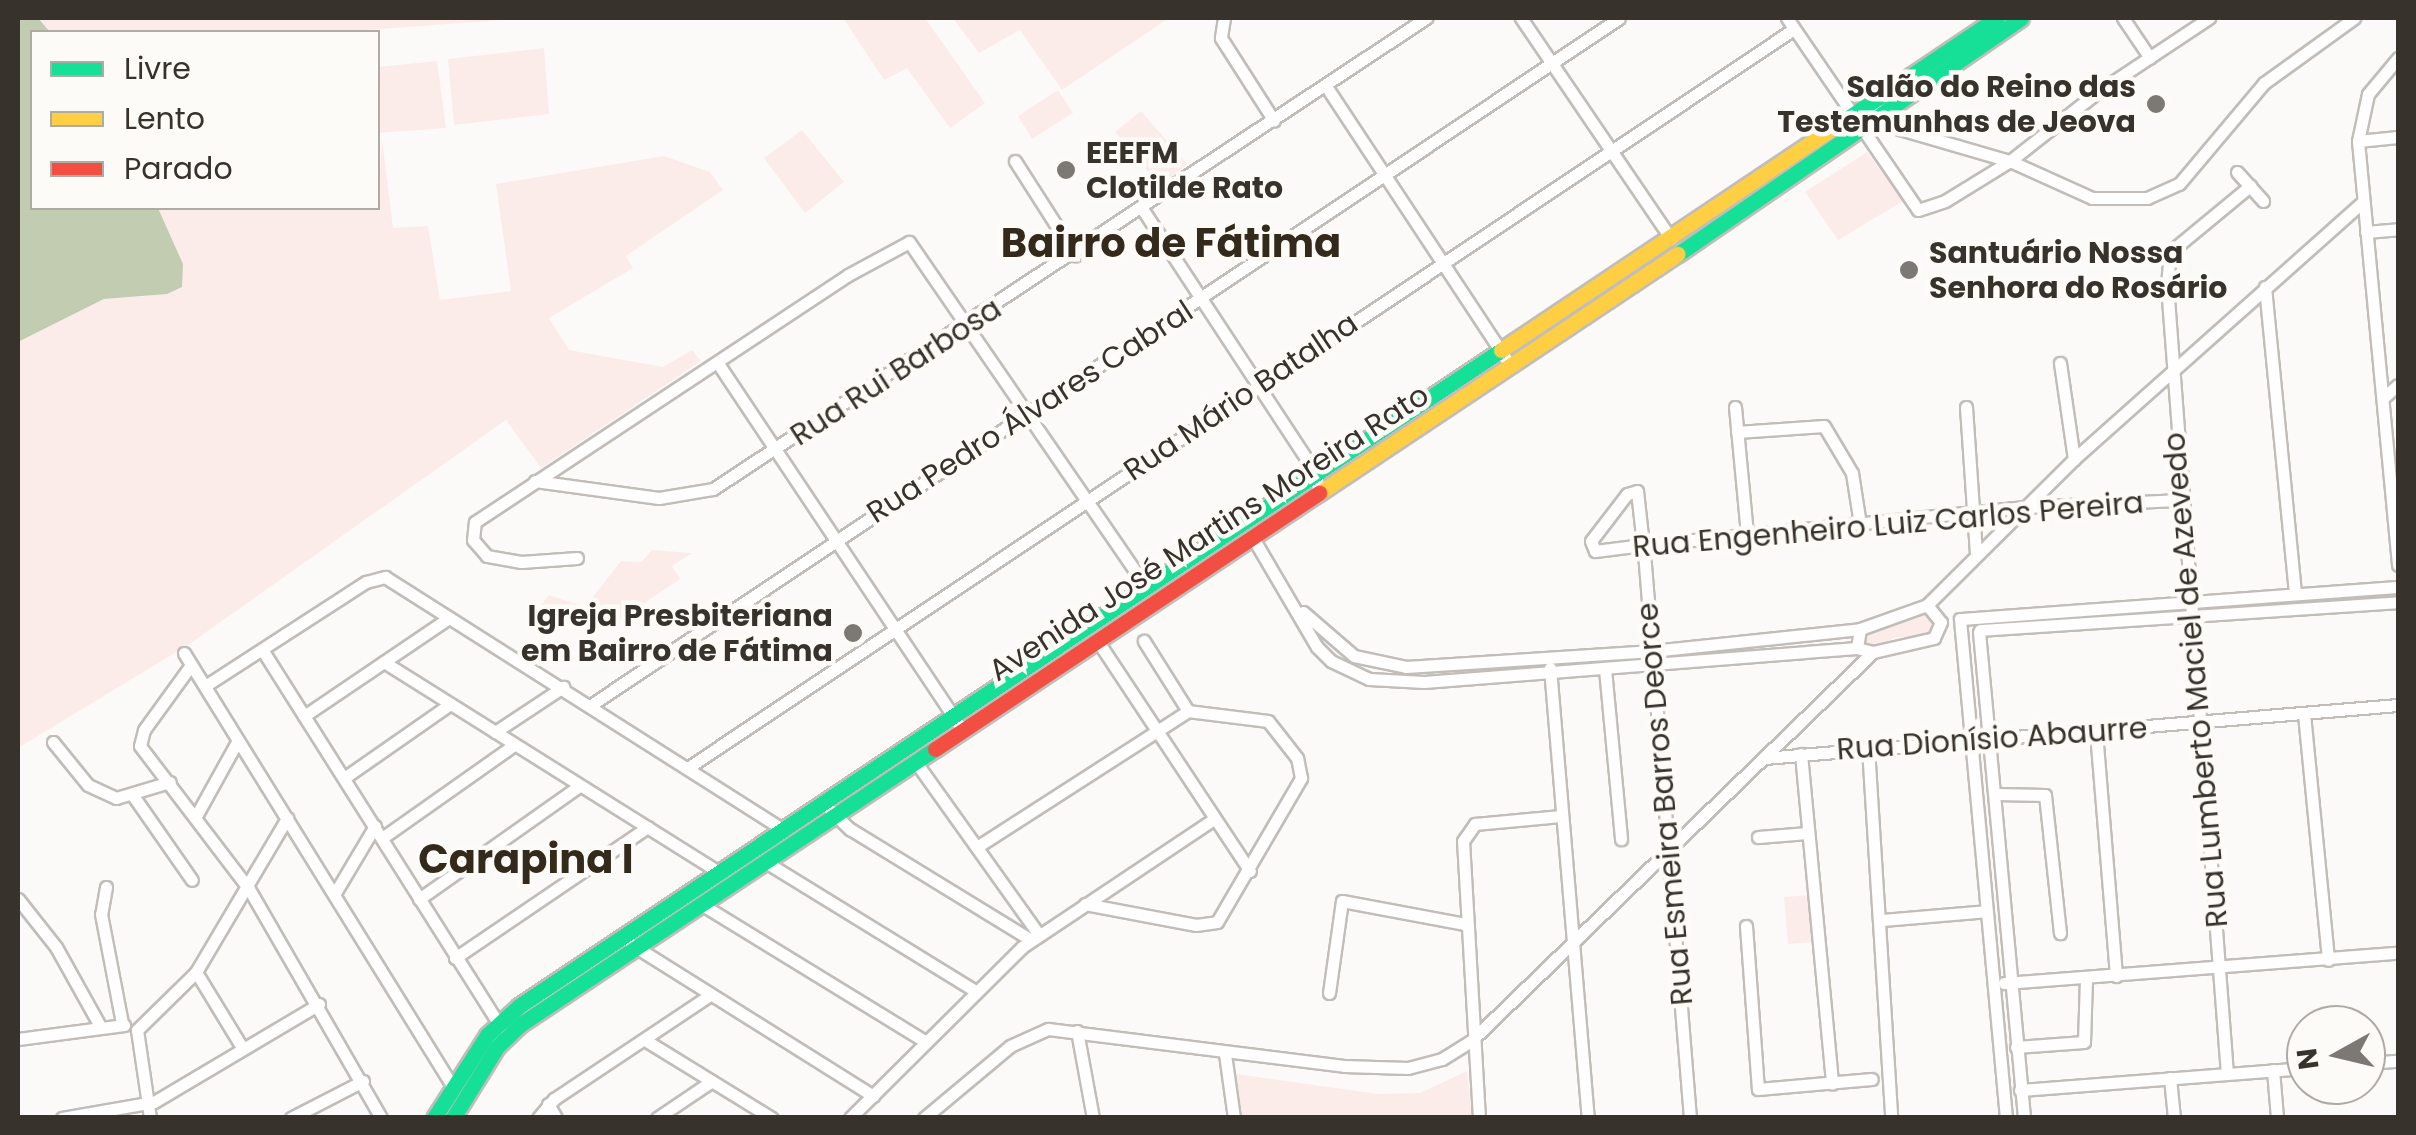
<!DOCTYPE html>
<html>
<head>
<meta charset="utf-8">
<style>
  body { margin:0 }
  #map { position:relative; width:2416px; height:1135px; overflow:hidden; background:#fcfaf8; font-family:Poppins,sans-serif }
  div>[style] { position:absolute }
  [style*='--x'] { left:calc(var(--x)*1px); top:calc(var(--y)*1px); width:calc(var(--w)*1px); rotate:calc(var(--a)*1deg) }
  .green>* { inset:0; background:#fbece9 }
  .water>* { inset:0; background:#c2ccb1 }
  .roads { filter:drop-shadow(2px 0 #c1bdb9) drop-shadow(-2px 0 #c1bdb9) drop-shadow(0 2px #c1bdb9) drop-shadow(0 -2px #c1bdb9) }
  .street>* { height:11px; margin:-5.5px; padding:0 5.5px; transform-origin:5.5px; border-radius:5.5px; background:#fffefe }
  .fast>* { height:15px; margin:-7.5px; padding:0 7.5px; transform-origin:7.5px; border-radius:7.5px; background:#16e098 }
  .slow>* { height:15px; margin:-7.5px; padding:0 7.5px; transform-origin:7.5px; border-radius:7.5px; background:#ffcf43 }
  .jam>* { height:15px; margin:-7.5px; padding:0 7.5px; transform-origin:7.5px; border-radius:7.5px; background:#f24e42 }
  .dots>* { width:28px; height:28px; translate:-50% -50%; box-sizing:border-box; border:5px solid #fdfbf7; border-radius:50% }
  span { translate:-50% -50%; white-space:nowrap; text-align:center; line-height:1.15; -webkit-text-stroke:9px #fdfbf7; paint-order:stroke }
  .poi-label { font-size:30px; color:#37322b; font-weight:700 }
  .right { translate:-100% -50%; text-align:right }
  .left { translate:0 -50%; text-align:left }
  .street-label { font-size:30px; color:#37322b }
  .district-label { font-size:40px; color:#332a1b; font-weight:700 }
  .frame { position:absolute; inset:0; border:20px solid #37322b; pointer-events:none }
  .legend { position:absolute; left:30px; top:30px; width:350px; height:180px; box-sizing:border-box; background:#fdfbf7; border:2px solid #aeaba5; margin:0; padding:12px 18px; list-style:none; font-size:30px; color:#37322b }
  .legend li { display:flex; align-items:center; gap:20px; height:50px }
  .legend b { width:50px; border:2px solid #aeaba5 }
  .north { position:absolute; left:2286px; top:1005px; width:100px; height:100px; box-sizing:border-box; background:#fdfbf7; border:2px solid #aeaba5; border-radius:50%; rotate:262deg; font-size:28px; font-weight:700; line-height:40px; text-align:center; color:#37322b }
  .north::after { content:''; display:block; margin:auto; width:35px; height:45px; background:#7c7873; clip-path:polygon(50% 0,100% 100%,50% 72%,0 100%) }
</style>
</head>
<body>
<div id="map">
  <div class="green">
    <i style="clip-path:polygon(38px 18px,501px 18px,502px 20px,339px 32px,50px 32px)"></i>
    <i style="clip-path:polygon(843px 18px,925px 18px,985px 103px,950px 128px,907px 68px,884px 80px)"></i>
    <i style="clip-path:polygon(953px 18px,1169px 18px,1062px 90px,1020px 30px,979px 53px)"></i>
    <i style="clip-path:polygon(544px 48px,549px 114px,454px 125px,448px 59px)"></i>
    <i style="clip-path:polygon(437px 61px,446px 128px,378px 133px,378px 67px)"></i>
    <i style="clip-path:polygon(1058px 90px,1073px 113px,1032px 139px,1018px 116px)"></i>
    <i style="clip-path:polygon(1141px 111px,1187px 164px,1160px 186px,1115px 132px)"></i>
    <i style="clip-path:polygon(802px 130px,844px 182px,805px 213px,764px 158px)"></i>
    <i style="clip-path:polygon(382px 139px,393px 228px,428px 226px,440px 300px,511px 291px,496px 184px,664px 156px,710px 172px,723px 190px,626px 256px,633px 268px,549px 318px,569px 350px,663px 367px,692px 350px,701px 361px,541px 468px,506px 420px,188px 645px,18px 748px,18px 342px,104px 299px,149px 296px,183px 264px,158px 208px,378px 208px)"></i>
    <i style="clip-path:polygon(1867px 152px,1903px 201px,1838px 240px,1805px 192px)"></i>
    <i style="clip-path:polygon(652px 550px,692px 553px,672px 566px,680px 579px,607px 628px,591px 617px,566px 620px,537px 610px,549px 595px,585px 607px,621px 561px,641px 562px)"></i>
    <i style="clip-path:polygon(1925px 610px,1938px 618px,1928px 637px,1896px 637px,1868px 651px,1858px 636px)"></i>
    <i style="clip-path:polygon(1811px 895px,1815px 942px,1788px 944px,1784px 897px)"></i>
    <i style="clip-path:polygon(1467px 1071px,1472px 1117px,1242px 1117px,1236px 1074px,1378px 1094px,1420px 1093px)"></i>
  </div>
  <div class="water">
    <i style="clip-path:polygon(18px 18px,38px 18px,50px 32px,32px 32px,32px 208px,158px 208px,183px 264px,182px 287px,167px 294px,104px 299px,18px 342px)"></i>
  </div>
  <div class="roads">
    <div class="street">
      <i style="--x:1224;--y:18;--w:20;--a:99"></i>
      <i style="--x:1221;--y:38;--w:98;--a:57.4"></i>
      <i style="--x:1521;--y:18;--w:267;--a:55.8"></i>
      <i style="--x:1787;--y:18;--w:232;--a:55.7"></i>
      <i style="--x:1918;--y:210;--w:28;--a:-18"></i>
      <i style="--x:1945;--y:201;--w:76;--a:-31.6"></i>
      <i style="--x:2010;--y:161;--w:110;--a:-38.3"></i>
      <i style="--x:2096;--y:93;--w:136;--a:-33.6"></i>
      <i style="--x:2123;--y:18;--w:48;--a:56"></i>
      <i style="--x:2398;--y:58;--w:47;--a:129.8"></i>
      <i style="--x:2368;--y:94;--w:48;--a:102"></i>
      <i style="--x:2358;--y:141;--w:426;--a:84.6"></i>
      <i style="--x:1326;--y:86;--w:336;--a:56.6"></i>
      <i style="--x:1876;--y:101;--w:20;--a:101"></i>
      <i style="--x:1872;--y:121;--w:144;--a:16.2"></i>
      <i style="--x:2010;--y:161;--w:90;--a:24.3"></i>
      <i style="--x:2092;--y:198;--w:55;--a:0"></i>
      <i style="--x:2147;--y:198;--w:35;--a:-24"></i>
      <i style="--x:2179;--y:184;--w:132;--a:-49.9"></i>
      <i style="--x:2264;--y:83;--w:111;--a:-35.8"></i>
      <i style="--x:2358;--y:141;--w:40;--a:-5.7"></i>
      <i style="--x:1015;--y:161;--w:112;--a:57.4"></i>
      <i style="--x:2237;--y:172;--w:39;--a:48"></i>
      <i style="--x:1143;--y:210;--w:317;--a:56.7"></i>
      <i style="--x:1317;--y:475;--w:19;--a:87"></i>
      <i style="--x:2366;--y:232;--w:32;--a:-5"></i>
      <i style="--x:2265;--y:287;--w:308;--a:84.4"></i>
      <i style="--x:2060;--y:363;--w:97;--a:81.7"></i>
      <i style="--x:719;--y:365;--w:438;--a:56.3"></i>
      <i style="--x:2384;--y:397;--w:18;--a:-41"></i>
      <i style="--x:1735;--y:407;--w:129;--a:84.6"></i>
      <i style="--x:1966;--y:407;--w:147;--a:86.1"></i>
      <i style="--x:1737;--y:432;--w:87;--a:-3.9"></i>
      <i style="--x:1824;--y:426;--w:55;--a:59.2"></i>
      <i style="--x:1852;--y:473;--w:52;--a:81.1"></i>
      <i style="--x:535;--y:481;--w:125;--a:7.8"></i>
      <i style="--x:659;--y:498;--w:55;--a:-9.5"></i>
      <i style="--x:713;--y:489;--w:855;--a:-33.45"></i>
      <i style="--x:1253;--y:538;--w:126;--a:59.6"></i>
      <i style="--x:1317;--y:647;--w:20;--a:45"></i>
      <i style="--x:1331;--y:661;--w:42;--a:25.3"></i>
      <i style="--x:1369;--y:679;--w:55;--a:3.1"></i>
      <i style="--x:1424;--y:682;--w:434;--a:-4.5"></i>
      <i style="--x:577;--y:558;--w:56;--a:175.9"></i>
      <i style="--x:521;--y:562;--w:35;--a:-170"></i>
      <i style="--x:487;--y:556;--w:21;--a:-131"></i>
      <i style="--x:473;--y:540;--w:18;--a:-84"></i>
      <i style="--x:475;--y:522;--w:447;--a:-33.5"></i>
      <i style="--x:848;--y:275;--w:69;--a:-28.4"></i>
      <i style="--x:909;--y:242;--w:420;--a:55.5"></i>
      <i style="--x:1927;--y:605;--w:207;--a:-44.8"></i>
      <i style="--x:2074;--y:459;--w:386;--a:-41.7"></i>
      <i style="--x:1927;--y:605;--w:22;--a:51"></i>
      <i style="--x:1941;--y:622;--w:17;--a:114"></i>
      <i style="--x:1934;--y:638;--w:63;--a:167.1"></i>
      <i style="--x:1873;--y:652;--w:16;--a:-166"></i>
      <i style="--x:1857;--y:648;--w:19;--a:-81"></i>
      <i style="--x:1860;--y:629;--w:71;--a:-19.7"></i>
      <i style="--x:1303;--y:612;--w:67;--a:40.8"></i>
      <i style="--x:1354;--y:656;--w:53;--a:11.9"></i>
      <i style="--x:1406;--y:667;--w:247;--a:-3.7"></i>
      <i style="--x:1652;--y:651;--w:209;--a:-6"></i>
      <i style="--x:1980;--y:630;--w:419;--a:-3.8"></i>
      <i style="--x:1979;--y:632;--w:488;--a:84.7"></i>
      <i style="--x:1097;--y:640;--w:277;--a:56.5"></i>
      <i style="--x:263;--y:651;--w:445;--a:57.7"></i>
      <i style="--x:184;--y:653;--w:511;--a:58.21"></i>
      <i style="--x:384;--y:662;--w:395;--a:32.1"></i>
      <i style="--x:191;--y:665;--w:80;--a:125.9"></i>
      <i style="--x:144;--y:730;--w:16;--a:104"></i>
      <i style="--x:140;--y:746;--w:180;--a:52.7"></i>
      <i style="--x:249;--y:889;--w:264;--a:60"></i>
      <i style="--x:1550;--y:668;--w:452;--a:85.2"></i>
      <i style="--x:1605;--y:669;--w:171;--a:84.6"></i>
      <i style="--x:205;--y:686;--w:192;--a:-32.9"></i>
      <i style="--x:366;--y:582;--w:20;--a:-15"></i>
      <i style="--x:385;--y:577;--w:472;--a:32.4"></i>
      <i style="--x:591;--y:705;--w:1236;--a:-33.75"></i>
      <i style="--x:2304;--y:714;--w:247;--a:84.4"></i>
      <i style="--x:304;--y:716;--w:175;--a:-34.1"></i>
      <i style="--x:495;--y:732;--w:82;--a:-33.5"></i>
      <i style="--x:2096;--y:732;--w:245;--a:85.3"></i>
      <i style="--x:53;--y:742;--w:55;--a:50.9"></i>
      <i style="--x:88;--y:785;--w:31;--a:25"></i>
      <i style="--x:116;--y:798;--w:56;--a:-16.5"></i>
      <i style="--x:1868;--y:748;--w:371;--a:86.4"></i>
      <i style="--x:1801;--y:754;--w:331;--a:84.6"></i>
      <i style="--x:1764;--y:758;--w:636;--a:-4.78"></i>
      <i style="--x:915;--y:761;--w:214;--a:54.5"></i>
      <i style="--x:689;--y:767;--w:1329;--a:-33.74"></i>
      <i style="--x:344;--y:778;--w:129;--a:-34.9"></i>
      <i style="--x:1996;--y:794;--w:49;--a:1.2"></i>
      <i style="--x:2045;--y:795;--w:139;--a:83.8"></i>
      <i style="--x:134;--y:797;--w:101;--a:55.1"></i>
      <i style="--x:830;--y:810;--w:28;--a:44"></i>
      <i style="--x:850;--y:829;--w:212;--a:31.5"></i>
      <i style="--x:196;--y:816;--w:85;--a:-61"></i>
      <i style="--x:1758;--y:837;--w:50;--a:-4.6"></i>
      <i style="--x:382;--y:838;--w:161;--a:-35.2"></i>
      <i style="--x:977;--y:847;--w:251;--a:-32.8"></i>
      <i style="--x:764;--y:861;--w:246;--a:31.6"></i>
      <i style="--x:106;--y:887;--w:27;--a:100"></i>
      <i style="--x:101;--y:914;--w:111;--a:79.1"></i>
      <i style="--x:335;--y:893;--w:78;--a:-59.2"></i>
      <i style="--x:18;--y:899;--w:61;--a:51.6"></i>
      <i style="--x:56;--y:947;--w:90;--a:60.9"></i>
      <i style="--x:419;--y:899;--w:196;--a:-35.2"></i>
      <i style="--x:701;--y:904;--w:264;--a:31.5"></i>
      <i style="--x:1085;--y:904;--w:113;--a:10.7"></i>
      <i style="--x:1196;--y:925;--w:21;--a:-8"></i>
      <i style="--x:1217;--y:922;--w:167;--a:-59.7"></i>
      <i style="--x:1301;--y:778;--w:20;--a:-101"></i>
      <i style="--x:1297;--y:758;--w:47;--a:-128.1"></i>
      <i style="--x:1268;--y:721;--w:81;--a:-172.9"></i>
      <i style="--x:1188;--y:711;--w:83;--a:-122.2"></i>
      <i style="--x:1882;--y:920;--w:104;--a:-4.9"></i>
      <i style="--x:1746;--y:926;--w:163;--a:85.8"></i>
      <i style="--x:1758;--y:1089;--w:114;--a:-5"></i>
      <i style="--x:631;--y:944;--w:286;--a:32.1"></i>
      <i style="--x:455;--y:958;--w:233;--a:-34.2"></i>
      <i style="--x:196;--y:972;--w:90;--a:58.6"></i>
      <i style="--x:2004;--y:983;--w:395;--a:-4.4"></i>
      <i style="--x:1329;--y:993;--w:93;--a:-82"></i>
      <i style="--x:1342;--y:901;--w:125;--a:10.6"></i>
      <i style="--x:137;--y:1030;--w:83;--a:-44.5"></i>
      <i style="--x:196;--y:972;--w:179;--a:-59.4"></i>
      <i style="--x:137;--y:1030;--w:89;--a:81.6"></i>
      <i style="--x:1077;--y:1031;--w:88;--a:79.6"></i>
      <i style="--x:18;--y:1039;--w:107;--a:-7.5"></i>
      <i style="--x:645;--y:1040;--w:149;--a:31.6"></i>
      <i style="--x:2016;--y:1047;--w:68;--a:-4.2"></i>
      <i style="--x:2084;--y:1042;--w:64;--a:-88.2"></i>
      <i style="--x:1225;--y:1054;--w:65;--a:82"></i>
      <i style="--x:2366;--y:1063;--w:32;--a:-4"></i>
      <i style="--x:2273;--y:1070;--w:48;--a:85.2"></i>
      <i style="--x:2227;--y:1074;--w:791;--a:-94.35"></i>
      <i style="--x:2167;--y:285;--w:33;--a:-85"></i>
      <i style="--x:2170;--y:252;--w:104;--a:-39.5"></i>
      <i style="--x:2170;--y:1078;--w:40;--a:84.3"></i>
      <i style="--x:2020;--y:1090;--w:287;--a:-4.4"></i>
      <i style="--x:548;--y:1104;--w:16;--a:60"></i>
      <i style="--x:62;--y:1118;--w:93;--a:-9.9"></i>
      <i style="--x:154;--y:1102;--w:192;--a:-30.7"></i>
      <i style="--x:291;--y:1118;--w:81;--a:-27.2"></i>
      <i style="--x:538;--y:1118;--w:25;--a:-50"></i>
      <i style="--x:554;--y:1099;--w:187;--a:-33.7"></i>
      <i style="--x:657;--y:1118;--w:66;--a:-33.9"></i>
      <i style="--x:850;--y:1118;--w:243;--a:-44.8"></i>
      <i style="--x:1022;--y:947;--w:231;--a:-33.7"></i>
      <i style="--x:924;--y:1118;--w:112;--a:-39.9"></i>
      <i style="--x:1010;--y:1046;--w:42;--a:-24.1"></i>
      <i style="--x:1048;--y:1029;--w:298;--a:7.1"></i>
      <i style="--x:1344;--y:1066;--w:64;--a:1.8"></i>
      <i style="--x:1408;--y:1068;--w:35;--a:-15"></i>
      <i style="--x:1442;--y:1059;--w:34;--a:-32"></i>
      <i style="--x:1471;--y:1041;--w:559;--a:-44.06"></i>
      <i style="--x:1479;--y:1118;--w:277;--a:-93.3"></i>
      <i style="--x:1463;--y:841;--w:21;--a:-55"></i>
      <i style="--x:1475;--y:824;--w:86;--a:-5.3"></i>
      <i style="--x:1690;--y:1118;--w:567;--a:-94.65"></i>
      <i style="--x:1644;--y:553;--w:8;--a:-97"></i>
      <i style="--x:1643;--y:545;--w:54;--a:-96.3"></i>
      <i style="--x:1637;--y:491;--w:10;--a:163"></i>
      <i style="--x:1627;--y:494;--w:59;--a:127.5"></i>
      <i style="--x:1591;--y:541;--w:11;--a:68"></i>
      <i style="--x:1595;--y:551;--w:48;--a:-7.1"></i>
      <i style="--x:1643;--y:545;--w:384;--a:-5.7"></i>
      <i style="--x:2025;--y:507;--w:157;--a:-2.6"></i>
      <i style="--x:2006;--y:1118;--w:501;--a:-95.27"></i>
      <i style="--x:1960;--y:619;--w:439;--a:-4.2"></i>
    </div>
    <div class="fast">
      <i style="--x:1836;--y:126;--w:194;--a:-33.9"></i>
      <i style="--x:1678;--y:254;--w:416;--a:-34.5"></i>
      <i style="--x:434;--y:1118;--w:98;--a:-57.4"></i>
      <i style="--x:487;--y:1035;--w:43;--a:-42.2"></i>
      <i style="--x:519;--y:1006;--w:1181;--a:-33.74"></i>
      <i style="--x:453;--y:1118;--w:84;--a:-58.2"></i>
      <i style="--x:497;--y:1047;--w:33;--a:-44"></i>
      <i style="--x:521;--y:1024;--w:497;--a:-33.6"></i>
    </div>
    <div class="slow">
      <i style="--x:1501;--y:350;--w:403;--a:-33.8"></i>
      <i style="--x:1319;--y:493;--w:431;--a:-33.7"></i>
    </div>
    <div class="jam">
      <i style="--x:935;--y:749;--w:462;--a:-33.7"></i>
    </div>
  </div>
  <div class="dots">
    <i style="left:2156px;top:104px;background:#7c7873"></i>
    <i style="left:1066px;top:170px;background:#7c7873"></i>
    <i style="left:1909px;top:270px;background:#7c7873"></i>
    <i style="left:853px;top:633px;background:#7c7873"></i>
  </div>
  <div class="poi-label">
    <span class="right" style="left:2136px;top:104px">Salão do Reino das<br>Testemunhas de Jeova</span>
    <span class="left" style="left:1086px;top:170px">EEEFM<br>Clotilde Rato</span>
    <span class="left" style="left:1929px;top:270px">Santuário Nossa<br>Senhora do Rosário</span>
    <span class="right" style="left:833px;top:633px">Igreja Presbiteriana<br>em Bairro de Fátima</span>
  </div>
  <div class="street-label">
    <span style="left:896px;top:372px;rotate:-33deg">Rua Rui Barbosa</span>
    <span style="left:1241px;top:397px;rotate:-34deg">Rua Mário Batalha</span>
    <span style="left:1030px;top:412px;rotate:-33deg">Rua Pedro Álvares Cabral</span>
    <span style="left:1888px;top:525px;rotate:-5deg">Rua Engenheiro Luiz Carlos Pereira</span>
    <span style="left:1209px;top:533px;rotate:-33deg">Avenida José Martins Moreira Rato</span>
    <span style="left:2196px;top:680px;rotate:-95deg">Rua Lumberto Maciel de Azevedo</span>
    <span style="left:1992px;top:739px;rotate:-4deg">Rua Dionísio Abaurre</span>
    <span style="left:1665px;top:804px;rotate:-95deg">Rua Esmeira Barros Deorce</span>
  </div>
  <div class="district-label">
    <span style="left:1171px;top:243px">Bairro de Fátima</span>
    <span style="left:526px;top:859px">Carapina I</span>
  </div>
  <div class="frame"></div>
  <ul class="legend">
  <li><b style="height:12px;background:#16e098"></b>Livre</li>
  <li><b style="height:12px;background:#ffcf43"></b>Lento</li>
  <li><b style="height:12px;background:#f24e42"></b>Parado</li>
  </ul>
  <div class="north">N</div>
</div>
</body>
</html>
